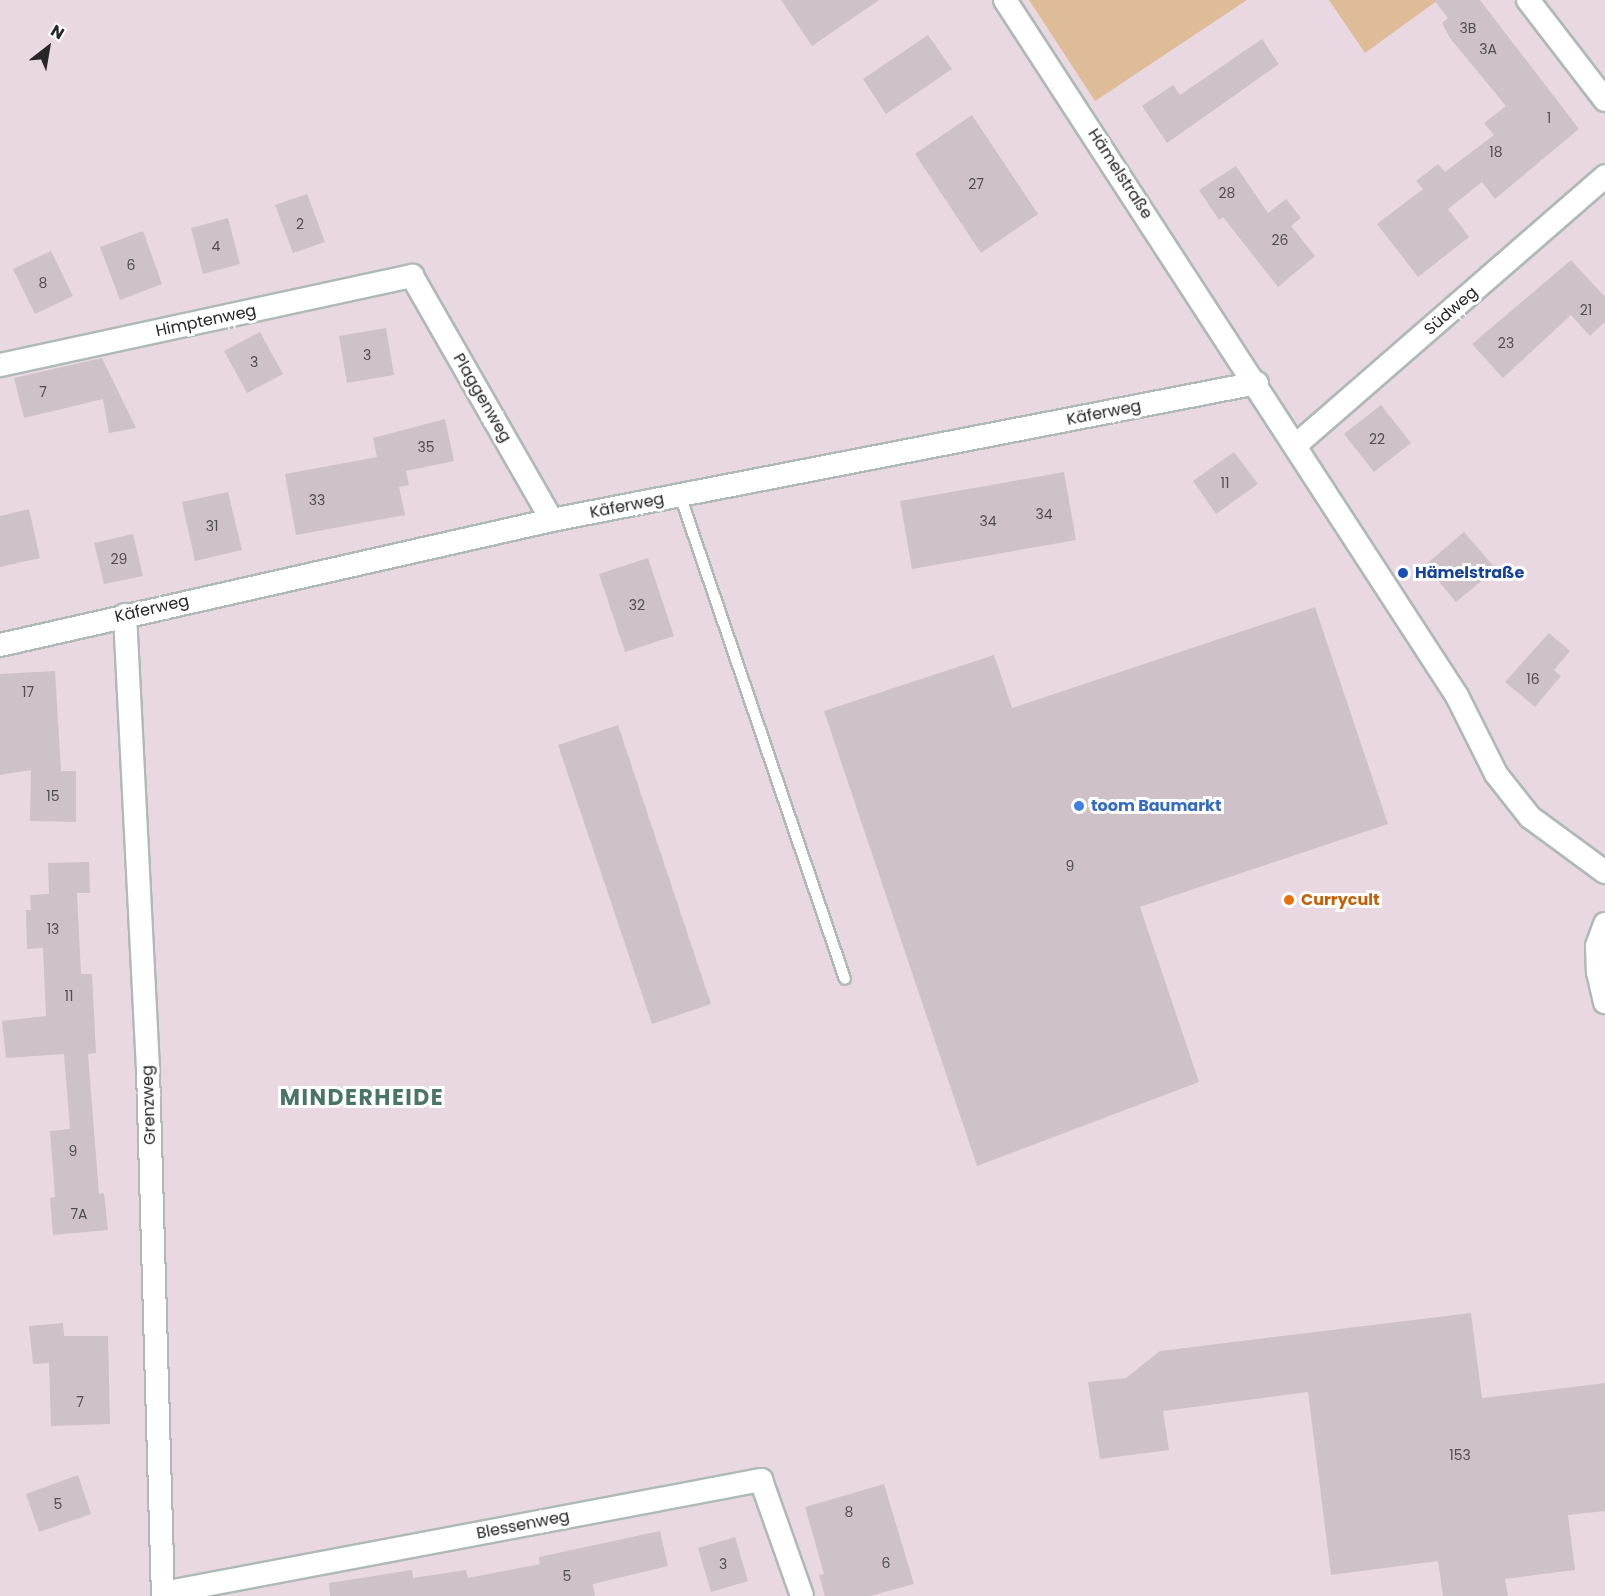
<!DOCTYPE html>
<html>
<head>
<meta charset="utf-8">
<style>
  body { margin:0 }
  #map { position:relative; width:1605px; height:1596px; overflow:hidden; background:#e9d8e2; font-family:Poppins,sans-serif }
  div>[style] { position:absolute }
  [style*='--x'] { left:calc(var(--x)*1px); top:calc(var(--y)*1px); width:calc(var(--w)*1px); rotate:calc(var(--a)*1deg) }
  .green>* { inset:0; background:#ddbc97 }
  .building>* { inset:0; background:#cec1c7 }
  .roads { filter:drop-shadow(2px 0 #adbab6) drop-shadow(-2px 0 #adbab6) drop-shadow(0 2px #adbab6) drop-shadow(0 -2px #adbab6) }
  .lane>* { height:10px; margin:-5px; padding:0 5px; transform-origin:5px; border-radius:5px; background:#fff }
  .street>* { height:22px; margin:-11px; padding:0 11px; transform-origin:11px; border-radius:11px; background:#fff }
  .dots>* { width:16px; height:16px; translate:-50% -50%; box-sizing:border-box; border:3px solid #fff; border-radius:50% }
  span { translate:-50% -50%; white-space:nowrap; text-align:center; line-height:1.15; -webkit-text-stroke:6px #fff; paint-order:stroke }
  .number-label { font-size:14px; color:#514e4f }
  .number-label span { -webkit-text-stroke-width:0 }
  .street-label { font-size:16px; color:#272727 }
  .transit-label { font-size:16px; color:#164399; font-weight:700 }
  .left { translate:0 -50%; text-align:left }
  .shop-label { font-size:16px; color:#366cbe; font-weight:700 }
  .food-label { font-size:16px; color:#c56008; font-weight:700 }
  .district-label { font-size:22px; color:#4a7467; font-weight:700; letter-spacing:1.5px }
  .north { position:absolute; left:18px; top:18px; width:60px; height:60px; -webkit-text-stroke:4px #fff; paint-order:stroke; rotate:31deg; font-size:16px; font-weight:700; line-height:24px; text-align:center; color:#272727 }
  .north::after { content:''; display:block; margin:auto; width:21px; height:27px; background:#272727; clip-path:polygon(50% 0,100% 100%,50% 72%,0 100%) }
</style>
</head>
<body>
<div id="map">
  <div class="green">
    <i style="clip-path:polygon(1029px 0,1247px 0,1095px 101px)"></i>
    <i style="clip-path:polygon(1329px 0,1438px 0,1365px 53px)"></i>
  </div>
  <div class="building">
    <i style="clip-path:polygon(781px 0,879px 0,812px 46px)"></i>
    <i style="clip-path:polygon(1434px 0,1480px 0,1579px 129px,1495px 199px,1482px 182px,1448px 209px,1469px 237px,1418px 277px,1377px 224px,1423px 189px,1416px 181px,1438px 164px,1445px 172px,1494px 135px,1484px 123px,1506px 106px,1450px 38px,1442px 23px,1448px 18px)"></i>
    <i style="clip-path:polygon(928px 35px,952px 69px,886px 114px,863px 79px)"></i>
    <i style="clip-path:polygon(1262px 39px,1279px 64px,1167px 143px,1142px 106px,1173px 85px,1180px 95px)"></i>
    <i style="clip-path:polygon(972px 115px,1038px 214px,981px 253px,915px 154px)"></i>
    <i style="clip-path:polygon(1236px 166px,1268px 213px,1286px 199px,1301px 218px,1291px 226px,1315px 256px,1278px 287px,1223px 217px,1219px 220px,1199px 190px)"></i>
    <i style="clip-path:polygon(307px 194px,325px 242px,293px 253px,275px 205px)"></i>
    <i style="clip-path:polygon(228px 218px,240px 264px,203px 274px,191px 228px)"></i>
    <i style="clip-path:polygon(143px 231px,162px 284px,120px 300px,100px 247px)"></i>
    <i style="clip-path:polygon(51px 251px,73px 296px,35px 314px,13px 269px)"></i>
    <i style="clip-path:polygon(1571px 260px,1605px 297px,1605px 322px,1590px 336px,1571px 315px,1503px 378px,1472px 344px)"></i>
    <i style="clip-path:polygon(386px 328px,394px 375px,347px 383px,339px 336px)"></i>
    <i style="clip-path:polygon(260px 332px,283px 374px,247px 393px,224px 351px)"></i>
    <i style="clip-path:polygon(102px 358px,136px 428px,109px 433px,103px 399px,24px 418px,14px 378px)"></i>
    <i style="clip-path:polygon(1381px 405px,1411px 443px,1374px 472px,1344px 434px)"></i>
    <i style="clip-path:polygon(445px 419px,454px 461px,406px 471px,409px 485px,399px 487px,405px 515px,296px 535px,285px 474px,377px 457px,373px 438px)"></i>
    <i style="clip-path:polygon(1234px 452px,1258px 484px,1216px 514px,1193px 481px)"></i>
    <i style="clip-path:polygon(1064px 472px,1076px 540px,912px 569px,900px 501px)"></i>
    <i style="clip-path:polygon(228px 492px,242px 550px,195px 561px,182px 502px)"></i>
    <i style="clip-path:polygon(29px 509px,40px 558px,0 567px,0 516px)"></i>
    <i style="clip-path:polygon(1464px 532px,1496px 569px,1456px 602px,1425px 565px)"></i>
    <i style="clip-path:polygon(133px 534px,143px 576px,104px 584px,94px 543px)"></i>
    <i style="clip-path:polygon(648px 558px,674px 636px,625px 652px,599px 574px)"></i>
    <i style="clip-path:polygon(1315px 607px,1388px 824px,1140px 907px,1199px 1082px,977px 1166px,824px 711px,994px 655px,1012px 708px)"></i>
    <i style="clip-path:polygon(1549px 633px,1570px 651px,1554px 670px,1561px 676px,1535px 707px,1505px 682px)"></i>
    <i style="clip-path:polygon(55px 671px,61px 771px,76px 771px,76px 822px,30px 821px,31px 770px,0 775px,0 674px)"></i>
    <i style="clip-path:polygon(618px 725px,711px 1004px,652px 1024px,558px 745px)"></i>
    <i style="clip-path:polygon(89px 862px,90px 893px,77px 893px,81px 974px,92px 974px,96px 1053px,88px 1054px,99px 1194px,104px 1193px,108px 1230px,53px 1235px,50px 1198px,55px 1197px,50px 1131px,70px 1129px,64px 1054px,6px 1058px,2px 1021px,46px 1016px,43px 948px,27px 949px,26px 910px,31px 910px,30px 895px,49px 894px,48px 863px)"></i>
    <i style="clip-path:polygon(1471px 1313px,1482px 1398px,1605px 1383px,1605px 1511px,1568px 1515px,1575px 1570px,1505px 1579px,1508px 1596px,1443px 1596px,1438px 1561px,1331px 1575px,1308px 1392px,1163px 1411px,1169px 1450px,1100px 1459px,1088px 1382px,1126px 1378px,1160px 1351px)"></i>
    <i style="clip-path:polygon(63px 1323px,64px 1336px,108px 1336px,110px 1424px,51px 1426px,49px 1363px,33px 1364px,29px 1326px)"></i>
    <i style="clip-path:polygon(78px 1475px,91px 1514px,39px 1532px,26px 1494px)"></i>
    <i style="clip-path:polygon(884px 1484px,914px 1584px,870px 1596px,825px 1596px,819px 1575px,824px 1574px,805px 1507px)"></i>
    <i style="clip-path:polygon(660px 1531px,668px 1566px,593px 1584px,595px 1596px,330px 1596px,329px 1583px,412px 1570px,413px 1578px,466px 1570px,468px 1578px,540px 1564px,539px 1557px)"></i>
    <i style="clip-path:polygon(735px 1537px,748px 1581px,711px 1592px,698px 1548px)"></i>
  </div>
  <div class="roads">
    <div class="lane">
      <i style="--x:680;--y:495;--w:511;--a:71.18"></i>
    </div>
    <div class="street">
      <i style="--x:1005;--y:0;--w:830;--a:57"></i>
      <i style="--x:1457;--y:696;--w:87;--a:63.4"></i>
      <i style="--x:1496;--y:774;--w:55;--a:51.7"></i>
      <i style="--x:1530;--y:817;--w:93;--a:36.3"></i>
      <i style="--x:1528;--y:0;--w:126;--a:52.4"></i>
      <i style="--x:0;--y:365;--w:422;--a:-12.2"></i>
      <i style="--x:412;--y:276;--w:281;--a:60.2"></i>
      <i style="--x:1296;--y:445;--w:410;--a:-41"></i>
      <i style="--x:125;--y:615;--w:456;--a:87.1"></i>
      <i style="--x:148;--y:1070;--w:526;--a:88.37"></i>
      <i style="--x:0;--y:645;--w:566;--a:-12.76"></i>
      <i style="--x:552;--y:520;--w:718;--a:-11"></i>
      <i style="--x:1605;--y:924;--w:23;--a:110"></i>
      <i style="--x:1597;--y:946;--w:26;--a:88"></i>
      <i style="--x:1598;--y:972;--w:31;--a:77"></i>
      <i style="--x:163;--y:1593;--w:609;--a:-10.7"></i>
      <i style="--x:761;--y:1480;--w:123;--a:70.5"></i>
    </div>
  </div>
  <div class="dots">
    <i style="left:1403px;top:573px;background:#1a4fb4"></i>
    <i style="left:1079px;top:806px;background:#3f7fe0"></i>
    <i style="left:1289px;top:900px;background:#e8710a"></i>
  </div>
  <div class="number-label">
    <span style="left:1468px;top:28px">3B</span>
    <span style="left:1488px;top:49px">3A</span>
    <span style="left:1549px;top:118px">1</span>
    <span style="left:1496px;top:152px">18</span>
    <span style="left:976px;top:184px">27</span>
    <span style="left:1227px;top:193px">28</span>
    <span style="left:300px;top:224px">2</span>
    <span style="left:1280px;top:240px">26</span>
    <span style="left:216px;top:246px">4</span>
    <span style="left:131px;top:265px">6</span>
    <span style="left:43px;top:283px">8</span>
    <span style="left:1586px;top:310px">21</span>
    <span style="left:1506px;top:343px">23</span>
    <span style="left:367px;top:355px">3</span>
    <span style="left:254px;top:362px">3</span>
    <span style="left:43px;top:392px">7</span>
    <span style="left:1377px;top:439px">22</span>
    <span style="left:426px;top:447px">35</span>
    <span style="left:1225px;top:483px">11</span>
    <span style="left:317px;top:500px">33</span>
    <span style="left:1044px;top:514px">34</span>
    <span style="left:988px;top:521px">34</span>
    <span style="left:212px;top:526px">31</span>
    <span style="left:119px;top:559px">29</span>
    <span style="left:637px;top:605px">32</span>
    <span style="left:1533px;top:679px">16</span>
    <span style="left:28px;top:692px">17</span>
    <span style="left:53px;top:796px">15</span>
    <span style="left:1070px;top:866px">9</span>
    <span style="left:53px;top:929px">13</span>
    <span style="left:69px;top:996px">11</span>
    <span style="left:73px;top:1151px">9</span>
    <span style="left:79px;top:1214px">7A</span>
    <span style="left:80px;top:1402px">7</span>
    <span style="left:1460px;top:1455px">153</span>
    <span style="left:58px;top:1504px">5</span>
    <span style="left:849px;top:1512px">8</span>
    <span style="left:886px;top:1563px">6</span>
    <span style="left:723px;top:1564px">3</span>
    <span style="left:567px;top:1576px">5</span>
  </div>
  <div class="street-label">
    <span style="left:1120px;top:174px;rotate:57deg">Hämelstraße</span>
    <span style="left:1451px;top:311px;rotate:-41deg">Südweg</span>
    <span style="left:206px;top:321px;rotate:-12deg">Himptenweg</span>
    <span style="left:482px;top:398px;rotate:60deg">Plaggenweg</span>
    <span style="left:1104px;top:413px;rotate:-11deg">Käferweg</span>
    <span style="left:627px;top:506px;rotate:-11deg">Käferweg</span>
    <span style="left:152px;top:609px;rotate:-13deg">Käferweg</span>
    <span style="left:149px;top:1105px;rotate:-92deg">Grenzweg</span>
    <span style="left:523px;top:1525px;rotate:-11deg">Blessenweg</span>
  </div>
  <div class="transit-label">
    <span class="left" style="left:1415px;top:573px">Hämelstraße</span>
  </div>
  <div class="shop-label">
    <span class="left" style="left:1091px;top:806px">toom Baumarkt</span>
  </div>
  <div class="food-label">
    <span class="left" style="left:1301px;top:900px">Currycult</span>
  </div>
  <div class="district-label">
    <span style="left:362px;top:1098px">MINDERHEIDE</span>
  </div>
  <div class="north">N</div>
</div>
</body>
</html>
